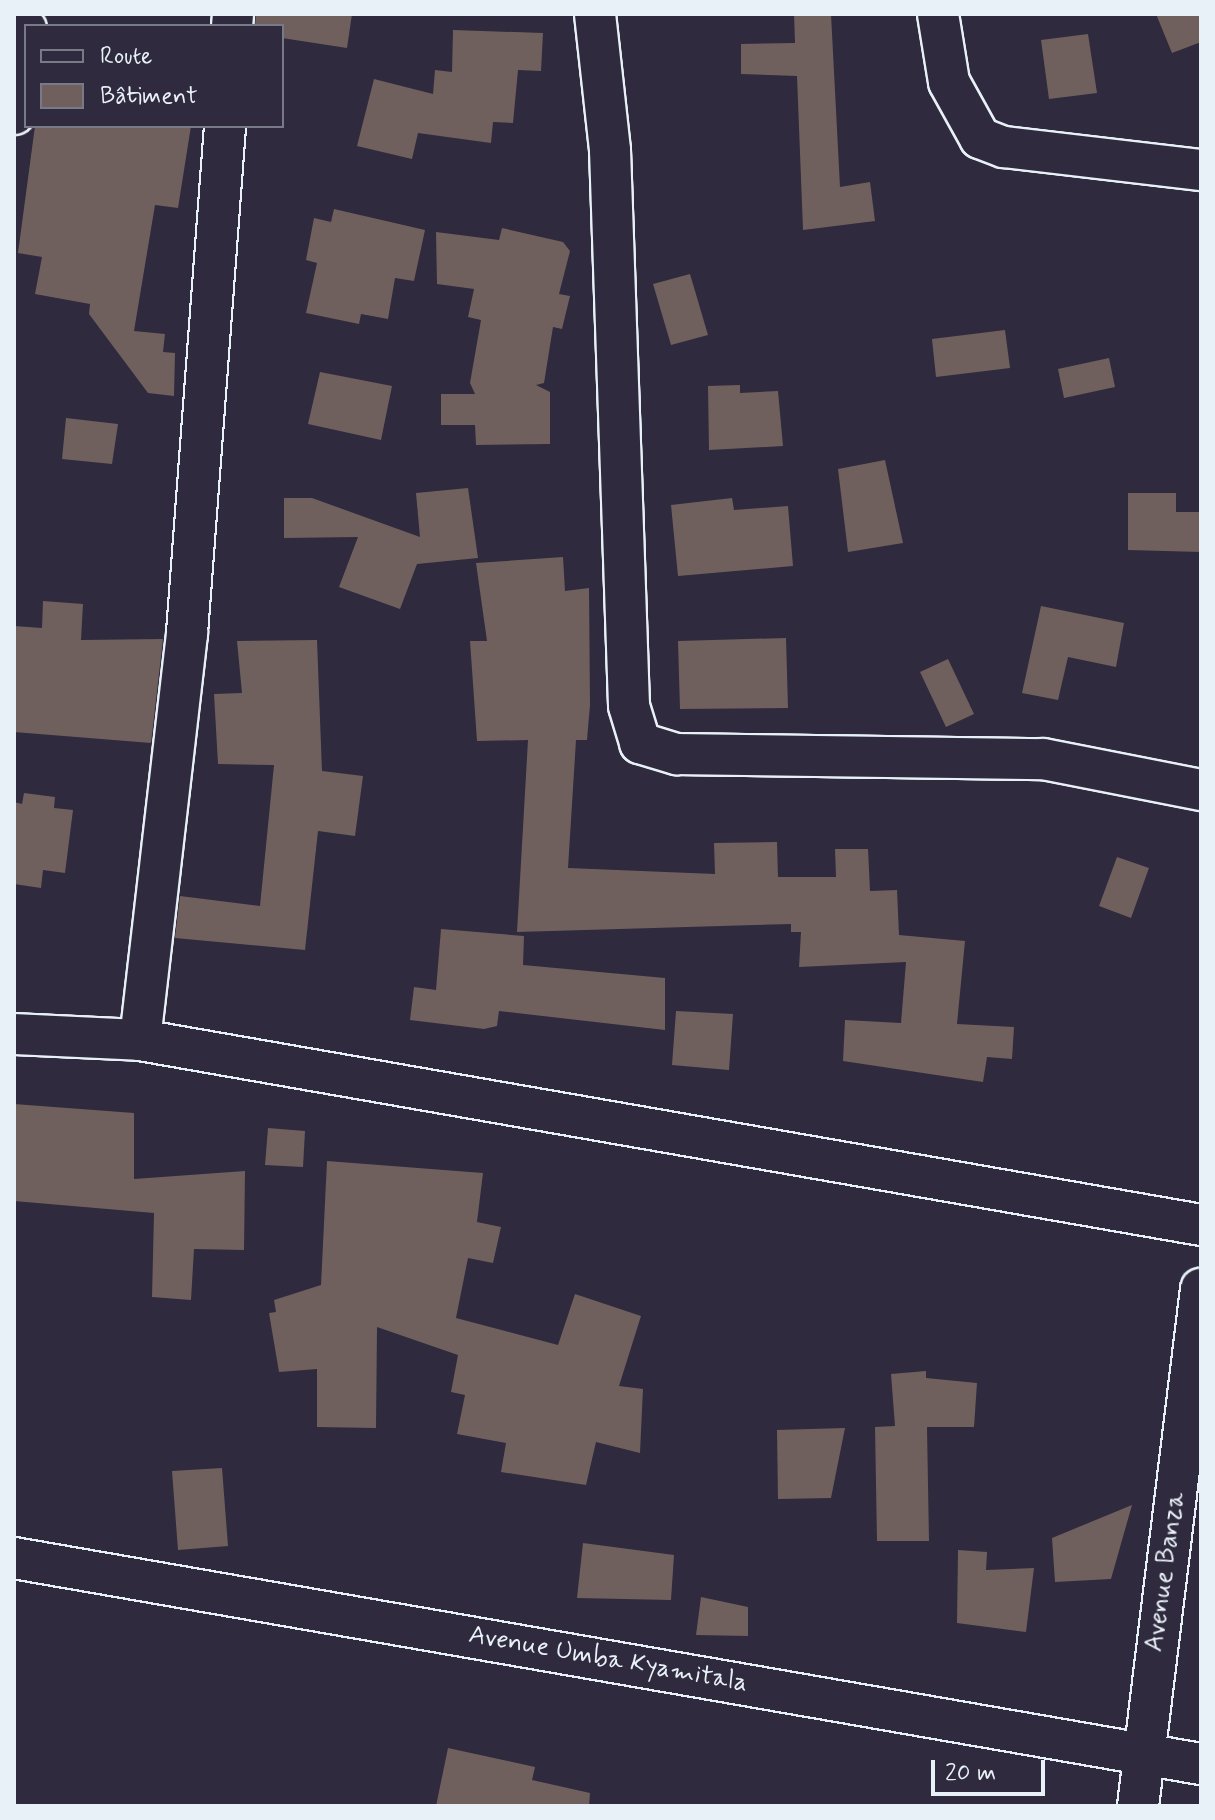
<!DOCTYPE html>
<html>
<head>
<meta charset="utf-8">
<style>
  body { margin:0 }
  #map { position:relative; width:1215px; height:1820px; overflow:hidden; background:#2f2a3d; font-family:Mynerve,sans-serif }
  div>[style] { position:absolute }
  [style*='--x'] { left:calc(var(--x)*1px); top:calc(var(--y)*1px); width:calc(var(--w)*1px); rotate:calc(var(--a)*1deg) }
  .building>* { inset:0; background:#6f605d }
  .roads { filter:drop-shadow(2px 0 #e8f1f8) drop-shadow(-2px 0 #e8f1f8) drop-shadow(0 2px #e8f1f8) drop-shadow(0 -2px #e8f1f8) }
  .minor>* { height:40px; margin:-20px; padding:0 20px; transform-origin:20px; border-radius:20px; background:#2f2a3d }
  span { translate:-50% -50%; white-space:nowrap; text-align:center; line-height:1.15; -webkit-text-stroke:6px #2f2a3d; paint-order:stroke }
  .street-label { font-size:26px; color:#e8f1f8 }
  .frame { position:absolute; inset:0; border:16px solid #e8f1f8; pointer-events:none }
  .legend { position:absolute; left:24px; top:24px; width:260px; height:104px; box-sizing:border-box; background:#2f2a3d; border:2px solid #797a88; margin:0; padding:10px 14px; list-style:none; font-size:24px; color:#e8f1f8 }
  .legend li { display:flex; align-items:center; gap:16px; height:40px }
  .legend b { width:40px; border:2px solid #797a88 }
  .scale { position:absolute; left:931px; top:1760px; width:114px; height:36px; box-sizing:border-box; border:4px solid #e8f1f8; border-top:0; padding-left:10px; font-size:24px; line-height:28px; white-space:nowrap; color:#e8f1f8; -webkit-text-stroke:6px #2f2a3d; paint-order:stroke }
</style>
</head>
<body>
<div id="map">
  <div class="building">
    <i style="clip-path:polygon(256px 14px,352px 14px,347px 48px,282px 38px,282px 26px,255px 26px)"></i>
    <i style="clip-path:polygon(794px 14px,831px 14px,840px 187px,870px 182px,875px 221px,803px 230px,797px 76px,741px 74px,741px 44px,795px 43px)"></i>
    <i style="clip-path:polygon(1156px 14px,1201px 14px,1201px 42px,1172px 53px)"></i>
    <i style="clip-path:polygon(453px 30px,543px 33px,541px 71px,518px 70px,513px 123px,493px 122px,491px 143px,418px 133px,412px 159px,357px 146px,374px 79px,433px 94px,435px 70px,452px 72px)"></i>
    <i style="clip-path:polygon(1088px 34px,1097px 93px,1049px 99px,1041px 40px)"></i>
    <i style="clip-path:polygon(35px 126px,191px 126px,178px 208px,155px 205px,134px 331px,165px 334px,163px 352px,175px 353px,174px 396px,148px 393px,89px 314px,90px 304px,35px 294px,42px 257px,18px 253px)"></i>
    <i style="clip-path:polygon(334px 209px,425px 230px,414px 281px,395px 278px,388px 319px,361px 314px,359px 324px,306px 313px,317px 263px,306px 260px,314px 218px,331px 222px)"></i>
    <i style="clip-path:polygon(502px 228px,563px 242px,570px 251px,559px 294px,570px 296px,562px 329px,553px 327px,544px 383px,536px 385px,550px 392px,550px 444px,476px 445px,475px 425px,441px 425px,441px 394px,475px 394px,470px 383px,481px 320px,468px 317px,474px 289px,437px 284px,436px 232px,499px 240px)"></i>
    <i style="clip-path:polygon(690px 274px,708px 335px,671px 345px,653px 284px)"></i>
    <i style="clip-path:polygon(1005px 330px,1010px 368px,936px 377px,932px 339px)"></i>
    <i style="clip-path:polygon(1109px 358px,1115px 387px,1064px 398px,1058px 369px)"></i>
    <i style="clip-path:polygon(320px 372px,392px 386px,381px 440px,308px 424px)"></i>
    <i style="clip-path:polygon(740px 385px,740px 393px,778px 391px,783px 446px,709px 450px,708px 386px)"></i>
    <i style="clip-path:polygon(66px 418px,118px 424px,112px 464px,62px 459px)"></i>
    <i style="clip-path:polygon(885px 460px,903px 543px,848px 552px,838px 469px)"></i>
    <i style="clip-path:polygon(468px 488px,478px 558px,417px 564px,400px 609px,339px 587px,358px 537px,284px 538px,284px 498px,312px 498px,420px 537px,416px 493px)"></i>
    <i style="clip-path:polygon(1128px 493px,1176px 493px,1176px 512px,1201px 512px,1201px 552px,1128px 550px)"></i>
    <i style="clip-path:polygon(732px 498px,734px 510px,788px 506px,793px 566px,678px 576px,671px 505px)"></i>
    <i style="clip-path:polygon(563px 557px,565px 591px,589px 588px,590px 705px,587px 740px,576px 740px,568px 868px,715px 874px,714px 843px,777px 842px,778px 877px,836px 877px,835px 849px,868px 849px,870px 891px,897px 890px,899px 935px,965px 941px,957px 1024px,1014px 1027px,1012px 1059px,987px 1057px,983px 1082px,843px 1061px,845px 1020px,901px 1023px,906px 962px,799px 967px,801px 932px,791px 932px,791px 924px,517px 932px,528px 740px,477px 741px,470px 641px,487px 641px,476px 563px)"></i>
    <i style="clip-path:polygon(43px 601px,83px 604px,81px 640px,163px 639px,151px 743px,14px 732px,14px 626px,42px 628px)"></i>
    <i style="clip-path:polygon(1041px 606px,1124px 623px,1116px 667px,1068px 657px,1058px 700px,1022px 693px)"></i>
    <i style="clip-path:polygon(786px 638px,788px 708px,680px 709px,678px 641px)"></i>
    <i style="clip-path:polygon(317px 640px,322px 771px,363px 776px,355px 836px,318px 831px,305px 950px,175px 938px,180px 896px,260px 906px,274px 765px,218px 764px,214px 694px,242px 693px,237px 641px)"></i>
    <i style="clip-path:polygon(948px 659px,974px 714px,946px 727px,920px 672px)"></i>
    <i style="clip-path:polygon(24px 793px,55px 797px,54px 808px,73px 810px,65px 873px,43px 870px,41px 888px,14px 884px,14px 802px,22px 804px)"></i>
    <i style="clip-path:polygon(1117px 857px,1149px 868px,1131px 918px,1099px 906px)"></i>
    <i style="clip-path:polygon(441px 929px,524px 936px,523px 965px,665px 978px,665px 1030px,499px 1011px,497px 1026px,484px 1029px,410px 1020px,414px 987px,436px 990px)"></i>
    <i style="clip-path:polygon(676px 1011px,733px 1014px,729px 1070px,672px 1065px)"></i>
    <i style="clip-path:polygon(14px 1104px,134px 1113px,134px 1179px,245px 1171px,244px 1250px,194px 1249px,191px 1300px,152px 1297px,154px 1213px,14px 1201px)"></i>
    <i style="clip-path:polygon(268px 1128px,305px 1131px,303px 1167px,265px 1165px)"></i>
    <i style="clip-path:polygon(327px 1161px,483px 1173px,477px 1222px,501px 1227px,493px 1263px,468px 1258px,456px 1318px,558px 1345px,575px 1294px,641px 1316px,619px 1386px,643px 1389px,640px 1453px,596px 1442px,586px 1485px,501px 1472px,506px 1443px,457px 1434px,465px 1395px,451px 1392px,458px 1355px,377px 1327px,376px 1428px,317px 1427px,317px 1369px,279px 1372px,269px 1313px,276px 1312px,274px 1300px,321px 1285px)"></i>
    <i style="clip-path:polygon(926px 1371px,926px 1378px,977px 1383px,974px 1427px,927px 1427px,929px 1541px,877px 1541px,875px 1427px,895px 1426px,891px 1374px)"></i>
    <i style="clip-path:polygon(845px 1428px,831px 1498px,778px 1499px,777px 1430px)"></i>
    <i style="clip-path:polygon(222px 1468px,228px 1546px,178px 1550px,172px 1471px)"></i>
    <i style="clip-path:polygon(1132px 1505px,1111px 1579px,1055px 1582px,1052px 1538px)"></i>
    <i style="clip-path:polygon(583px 1543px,674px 1555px,671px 1600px,577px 1598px)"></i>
    <i style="clip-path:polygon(958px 1550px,987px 1552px,986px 1570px,1034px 1568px,1026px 1632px,957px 1623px)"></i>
    <i style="clip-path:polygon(701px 1597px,748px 1607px,748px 1636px,696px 1635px)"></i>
    <i style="clip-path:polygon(448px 1748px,535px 1767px,532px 1780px,590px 1793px,589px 1806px,436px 1806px)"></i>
  </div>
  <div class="roads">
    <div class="minor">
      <i style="--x:595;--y:14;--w:137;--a:83.7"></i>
      <i style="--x:610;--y:150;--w:556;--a:88.04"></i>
      <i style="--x:629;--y:706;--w:39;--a:73"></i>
      <i style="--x:640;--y:743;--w:39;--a:17"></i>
      <i style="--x:677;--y:754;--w:366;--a:0.8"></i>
      <i style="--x:1043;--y:759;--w:161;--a:11.1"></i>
      <i style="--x:938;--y:14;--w:69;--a:80.8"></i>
      <i style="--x:949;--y:82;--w:64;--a:61"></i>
      <i style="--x:980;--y:138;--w:26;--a:21"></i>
      <i style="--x:1004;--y:147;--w:198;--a:6.7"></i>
      <i style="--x:232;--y:26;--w:12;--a:-85"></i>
      <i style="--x:14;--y:114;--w:86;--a:-82"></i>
      <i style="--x:14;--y:1034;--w:126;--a:2.7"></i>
      <i style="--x:140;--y:1040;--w:1077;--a:9.89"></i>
      <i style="--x:140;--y:1040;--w:410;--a:-83.4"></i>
      <i style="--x:187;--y:633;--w:508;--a:-85.71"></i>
      <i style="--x:14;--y:1558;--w:1205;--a:9.85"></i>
      <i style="--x:1138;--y:1806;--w:521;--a:-83.05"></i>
    </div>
  </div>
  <div class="street-label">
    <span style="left:1166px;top:1572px;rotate:-82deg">Avenue Banza</span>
    <span style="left:608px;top:1660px;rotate:10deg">Avenue Umba Kyamitala</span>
  </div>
  <div class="frame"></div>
  <ul class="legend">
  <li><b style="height:10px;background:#2f2a3d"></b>Route</li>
  <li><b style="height:22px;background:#6f605d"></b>Bâtiment</li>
  </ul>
  <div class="scale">20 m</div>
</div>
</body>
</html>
